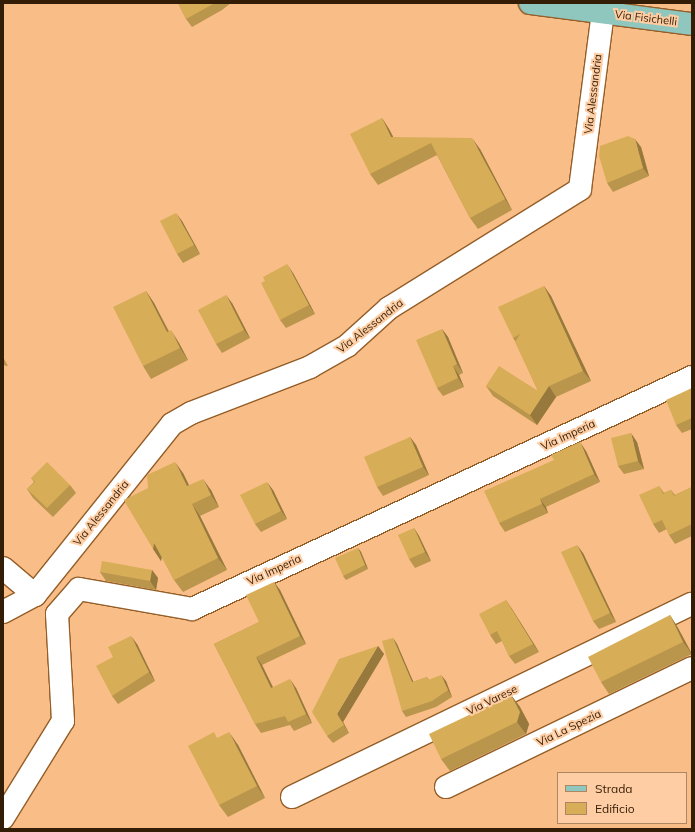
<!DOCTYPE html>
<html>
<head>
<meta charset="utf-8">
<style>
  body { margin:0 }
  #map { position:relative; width:695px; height:832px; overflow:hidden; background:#f9bd87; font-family:Mulish,sans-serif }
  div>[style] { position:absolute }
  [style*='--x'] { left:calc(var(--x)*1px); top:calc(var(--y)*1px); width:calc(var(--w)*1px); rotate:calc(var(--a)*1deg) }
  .roads { filter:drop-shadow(1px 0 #945e28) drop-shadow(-1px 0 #945e28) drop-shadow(0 1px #945e28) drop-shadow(0 -1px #945e28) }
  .minor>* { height:22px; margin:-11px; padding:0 11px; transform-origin:11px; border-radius:11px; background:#fff }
  .major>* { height:22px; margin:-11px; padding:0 11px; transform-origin:11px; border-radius:11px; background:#8fc6be }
  .wall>* { inset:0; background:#ba954c }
  .shaded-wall>* { inset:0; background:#97793e }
  .building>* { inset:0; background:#d8ad58 }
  span { translate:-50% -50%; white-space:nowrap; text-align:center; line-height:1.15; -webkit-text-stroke:4px #fecda3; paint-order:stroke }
  .street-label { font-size:11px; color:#331d06 }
  .frame { position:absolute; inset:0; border:4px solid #331d06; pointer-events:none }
  .legend { position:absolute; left:557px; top:772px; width:130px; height:52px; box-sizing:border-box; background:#fecda3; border:1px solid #ad8764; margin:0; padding:5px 7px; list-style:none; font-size:12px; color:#331d06 }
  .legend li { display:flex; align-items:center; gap:8px; height:20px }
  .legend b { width:20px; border:1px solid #ad8764 }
</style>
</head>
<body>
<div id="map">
  <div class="roads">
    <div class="minor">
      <i style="--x:3;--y:568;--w:42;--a:40.2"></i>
      <i style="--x:3;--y:612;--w:36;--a:-28"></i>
      <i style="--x:35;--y:595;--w:219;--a:-51.3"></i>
      <i style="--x:172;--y:424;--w:22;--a:-30"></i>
      <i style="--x:191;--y:413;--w:128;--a:-21.1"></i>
      <i style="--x:310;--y:367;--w:43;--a:-29.6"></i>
      <i style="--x:347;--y:346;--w:57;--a:-42.1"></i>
      <i style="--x:389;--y:308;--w:225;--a:-31.9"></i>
      <i style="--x:580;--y:189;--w:177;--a:-82.6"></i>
      <i style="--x:446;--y:787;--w:273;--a:-25.8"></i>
      <i style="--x:292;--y:797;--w:444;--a:-25.8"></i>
      <i style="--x:3;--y:818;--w:114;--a:-58.3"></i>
      <i style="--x:63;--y:721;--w:107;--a:-93.2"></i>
      <i style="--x:57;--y:614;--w:33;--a:-49"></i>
      <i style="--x:79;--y:589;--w:115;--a:10"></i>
      <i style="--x:192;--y:609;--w:551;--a:-24.89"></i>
    </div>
    <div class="major">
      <i style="--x:530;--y:3;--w:163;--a:7.4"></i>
    </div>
  </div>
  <div class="wall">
    <i style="clip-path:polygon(178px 3px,231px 3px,222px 10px,192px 27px,186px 19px)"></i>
    <i style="clip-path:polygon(382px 118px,389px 129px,393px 137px,480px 149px,512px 210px,478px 229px,470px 218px,437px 155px,378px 185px,370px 174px)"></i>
    <i style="clip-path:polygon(641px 147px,649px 176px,613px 192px,607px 183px)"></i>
    <i style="clip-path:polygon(182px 221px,200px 254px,183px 263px,177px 254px)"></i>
    <i style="clip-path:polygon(293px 273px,315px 314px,286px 328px,280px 320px)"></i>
    <i style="clip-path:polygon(544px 286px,551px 296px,591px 381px,556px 397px,537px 425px,493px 396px,486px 386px,538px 391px,515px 341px,513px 338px)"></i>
    <i style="clip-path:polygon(146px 291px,154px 303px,169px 331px,179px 343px,188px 360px,151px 379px,143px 366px)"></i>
    <i style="clip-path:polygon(232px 303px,250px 338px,222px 353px,216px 344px)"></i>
    <i style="clip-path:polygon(442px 329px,448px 337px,463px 373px,459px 375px,464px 387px,443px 396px,437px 388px)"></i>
    <i style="clip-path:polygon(3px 357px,8px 366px,3px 365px)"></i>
    <i style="clip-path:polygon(692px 388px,692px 429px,682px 433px,676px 425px)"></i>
    <i style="clip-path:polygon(410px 437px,416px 445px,429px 475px,383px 496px,377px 487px)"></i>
    <i style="clip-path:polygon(637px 442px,644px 469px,624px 474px,618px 466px)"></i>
    <i style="clip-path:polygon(586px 451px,600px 482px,546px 507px,548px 513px,505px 532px,499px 523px)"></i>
    <i style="clip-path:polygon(183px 473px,189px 485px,211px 490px,219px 507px,200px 516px,227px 570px,183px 592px,174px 580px,162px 557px,161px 561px,124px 500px)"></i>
    <i style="clip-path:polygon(31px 478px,70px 485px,76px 493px,53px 517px,33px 498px,27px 489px,34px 482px)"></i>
    <i style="clip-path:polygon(659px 486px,664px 493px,671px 490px,675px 495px,692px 487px,692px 536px,675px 544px,669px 535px,667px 529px,659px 533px,653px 524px)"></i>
    <i style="clip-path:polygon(273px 490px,287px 519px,261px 532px,255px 524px)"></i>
    <i style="clip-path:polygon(414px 528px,419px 536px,431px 561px,415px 568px,409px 559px)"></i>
    <i style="clip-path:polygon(358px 548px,361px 552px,368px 569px,346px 580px,343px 576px)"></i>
    <i style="clip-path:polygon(583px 553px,616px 622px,599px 629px,593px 621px)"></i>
    <i style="clip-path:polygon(152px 570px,158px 578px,156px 590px,106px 581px,100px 572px)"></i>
    <i style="clip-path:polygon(274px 582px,280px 590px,306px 644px,262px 665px,273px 687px,296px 688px,312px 723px,294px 731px,290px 725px,261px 733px,255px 724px,214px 644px,259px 622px)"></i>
    <i style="clip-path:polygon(506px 600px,512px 609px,539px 652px,515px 664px,509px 656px,502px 641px,496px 644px,490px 635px)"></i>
    <i style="clip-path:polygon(670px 615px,678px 628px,692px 654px,609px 694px,601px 682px)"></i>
    <i style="clip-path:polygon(393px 638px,397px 644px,413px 682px,427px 677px,429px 680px,446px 681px,452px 697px,436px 707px,406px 717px,402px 711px)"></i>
    <i style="clip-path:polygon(137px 644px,155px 681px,118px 704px,112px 696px,113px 657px)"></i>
    <i style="clip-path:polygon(378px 646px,384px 654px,343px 722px,349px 733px,333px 743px,327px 736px)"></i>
    <i style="clip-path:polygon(511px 695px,520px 707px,529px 724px,526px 734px,450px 771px,441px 759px)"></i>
    <i style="clip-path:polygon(218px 738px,238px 745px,265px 798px,228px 817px,219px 805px)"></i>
  </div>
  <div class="shaded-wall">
    <i style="clip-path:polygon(382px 118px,389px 129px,399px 148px,391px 137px)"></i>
    <i style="clip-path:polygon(472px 138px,480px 149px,512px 210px,505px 199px)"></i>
    <i style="clip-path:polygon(635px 139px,641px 147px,649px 176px,643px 168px)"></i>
    <i style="clip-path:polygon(176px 213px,182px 221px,200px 254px,194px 245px)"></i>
    <i style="clip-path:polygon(287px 264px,293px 273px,315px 314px,309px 305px)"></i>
    <i style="clip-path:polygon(544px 286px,551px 296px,591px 381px,583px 371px)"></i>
    <i style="clip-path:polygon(146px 291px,154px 303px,175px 345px,167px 332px)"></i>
    <i style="clip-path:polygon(226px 295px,232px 303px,250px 338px,244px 330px)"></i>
    <i style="clip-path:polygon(442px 329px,448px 337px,463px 373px,457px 364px)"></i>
    <i style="clip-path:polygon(171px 330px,179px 343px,188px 360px,180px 348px)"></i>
    <i style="clip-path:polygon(453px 366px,459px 375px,464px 387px,458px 378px)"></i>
    <i style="clip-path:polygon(549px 386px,556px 397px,537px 425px,530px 415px)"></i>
    <i style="clip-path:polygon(631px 433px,637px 442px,644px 469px,638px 461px)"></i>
    <i style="clip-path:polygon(410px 437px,416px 445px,429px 475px,423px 467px)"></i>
    <i style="clip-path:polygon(580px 442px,586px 451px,600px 482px,594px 474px)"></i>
    <i style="clip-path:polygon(175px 462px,183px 473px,195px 498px,187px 486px)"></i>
    <i style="clip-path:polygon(203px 479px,211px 490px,219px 507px,211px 495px)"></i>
    <i style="clip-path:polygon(267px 482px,273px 490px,287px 519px,281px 511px)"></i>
    <i style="clip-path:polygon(540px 499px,546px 507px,548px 513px,542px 504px)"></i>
    <i style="clip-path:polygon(192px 504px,200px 516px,227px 570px,218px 558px)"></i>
    <i style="clip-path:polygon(414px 528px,419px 536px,431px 561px,425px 552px)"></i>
    <i style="clip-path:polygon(154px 543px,162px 555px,161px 561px,153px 549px)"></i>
    <i style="clip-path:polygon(577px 545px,583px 553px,616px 622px,610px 613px)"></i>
    <i style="clip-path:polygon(358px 548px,361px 552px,368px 569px,365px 565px)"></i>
    <i style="clip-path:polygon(152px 570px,158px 578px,156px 590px,150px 581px)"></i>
    <i style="clip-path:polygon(274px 582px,280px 590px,306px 644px,300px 636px)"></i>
    <i style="clip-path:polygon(506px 600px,512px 609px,539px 652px,533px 644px)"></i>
    <i style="clip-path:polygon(670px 615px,678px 628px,692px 654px,683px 642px)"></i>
    <i style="clip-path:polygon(131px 636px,137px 644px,155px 681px,149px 672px)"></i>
    <i style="clip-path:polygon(393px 638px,397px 644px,416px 688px,412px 682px)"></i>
    <i style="clip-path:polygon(378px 646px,384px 654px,343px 722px,349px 733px,337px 714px)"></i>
    <i style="clip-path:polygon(256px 657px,262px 665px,277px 696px,271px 688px)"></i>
    <i style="clip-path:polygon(441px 675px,446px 681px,452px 697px,448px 690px)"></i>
    <i style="clip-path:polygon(290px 679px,296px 688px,312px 723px,306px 714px)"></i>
    <i style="clip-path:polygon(511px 695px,520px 707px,529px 724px,526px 734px,517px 722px)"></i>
    <i style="clip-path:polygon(229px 732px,238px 745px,265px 798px,257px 786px)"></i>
  </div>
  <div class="building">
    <i style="clip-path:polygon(178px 3px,215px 3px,186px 19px)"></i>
    <i style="clip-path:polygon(382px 118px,391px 137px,472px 138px,505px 199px,470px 218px,431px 143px,370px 174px,350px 134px)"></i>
    <i style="clip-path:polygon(628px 136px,635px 139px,643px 168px,607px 183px,599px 156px,600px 146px)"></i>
    <i style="clip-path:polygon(176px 213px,194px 245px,177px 254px,160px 221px)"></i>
    <i style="clip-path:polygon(287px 264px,309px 305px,280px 320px,261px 283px,265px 281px,263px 277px)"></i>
    <i style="clip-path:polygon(544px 286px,583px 371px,549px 386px,530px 415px,486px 386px,499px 366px,538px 391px,515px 342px,520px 334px,513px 338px,498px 307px)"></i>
    <i style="clip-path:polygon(146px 291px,167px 332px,171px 330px,180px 348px,143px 366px,113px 307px)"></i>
    <i style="clip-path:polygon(226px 295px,244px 330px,216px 344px,198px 310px)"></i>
    <i style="clip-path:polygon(442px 329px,457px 364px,453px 366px,458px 378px,437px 388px,416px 340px)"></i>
    <i style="clip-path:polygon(692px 388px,692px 418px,676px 425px,666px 400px)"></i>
    <i style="clip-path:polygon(631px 433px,638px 461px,618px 466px,611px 438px)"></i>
    <i style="clip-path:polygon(410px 437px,423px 467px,377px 487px,364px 457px)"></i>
    <i style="clip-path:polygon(580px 442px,594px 474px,540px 499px,542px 504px,499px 523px,484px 491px,554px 460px,551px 455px)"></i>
    <i style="clip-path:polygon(47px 462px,70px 485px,47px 508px,27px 489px,35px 482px,31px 478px)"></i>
    <i style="clip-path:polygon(175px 462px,187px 486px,203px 479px,211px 495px,192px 504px,218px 558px,174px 580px,154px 543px,153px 549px,124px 500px,148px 488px,147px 475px)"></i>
    <i style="clip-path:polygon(267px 482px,281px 511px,255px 524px,240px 495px)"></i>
    <i style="clip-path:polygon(659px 486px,663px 494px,671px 490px,674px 496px,692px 487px,692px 524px,669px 535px,662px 520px,653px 524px,639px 495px)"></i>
    <i style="clip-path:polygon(414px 528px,425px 552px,409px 559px,398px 535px)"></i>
    <i style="clip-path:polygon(577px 545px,610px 613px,593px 621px,561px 552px)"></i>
    <i style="clip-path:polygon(358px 548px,365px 565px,343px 576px,335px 558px)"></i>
    <i style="clip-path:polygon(102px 561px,152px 570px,150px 581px,100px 572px)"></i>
    <i style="clip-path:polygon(274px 582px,300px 636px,256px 657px,271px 688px,290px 679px,306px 714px,288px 722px,285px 716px,255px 724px,214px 644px,259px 622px,246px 595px)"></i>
    <i style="clip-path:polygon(506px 600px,533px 644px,509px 656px,497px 631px,490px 635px,479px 614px)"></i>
    <i style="clip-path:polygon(670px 615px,683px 642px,601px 682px,588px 657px)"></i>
    <i style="clip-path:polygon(131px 636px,149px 672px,112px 696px,96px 666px,113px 657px,108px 647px)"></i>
    <i style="clip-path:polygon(393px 638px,412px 682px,427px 677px,428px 680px,441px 675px,448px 690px,432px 701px,402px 711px,382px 641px)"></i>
    <i style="clip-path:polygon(378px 646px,337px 714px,344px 725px,327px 736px,312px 712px,339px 659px)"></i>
    <i style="clip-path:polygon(511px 695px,520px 712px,517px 722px,441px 759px,429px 734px)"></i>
    <i style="clip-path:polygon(214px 732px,217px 738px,229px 732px,257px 786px,219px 805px,188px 746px)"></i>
  </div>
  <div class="street-label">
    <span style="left:646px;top:18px;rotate:7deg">Via Fisichelli</span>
    <span style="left:593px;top:94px;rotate:-83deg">Via Alessandria</span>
    <span style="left:370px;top:326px;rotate:-38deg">Via Alessandria</span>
    <span style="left:568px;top:435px;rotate:-25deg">Via Imperia</span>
    <span style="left:101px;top:513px;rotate:-51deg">Via Alessandria</span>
    <span style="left:274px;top:570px;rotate:-25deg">Via Imperia</span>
    <span style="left:492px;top:700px;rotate:-26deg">Via Varese</span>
    <span style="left:569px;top:728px;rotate:-26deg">Via La Spezia</span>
  </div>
  <div class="frame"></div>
  <ul class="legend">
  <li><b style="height:5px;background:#8fc6be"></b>Strada</li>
  <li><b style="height:11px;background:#d8ad58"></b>Edificio</li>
  </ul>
</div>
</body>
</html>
